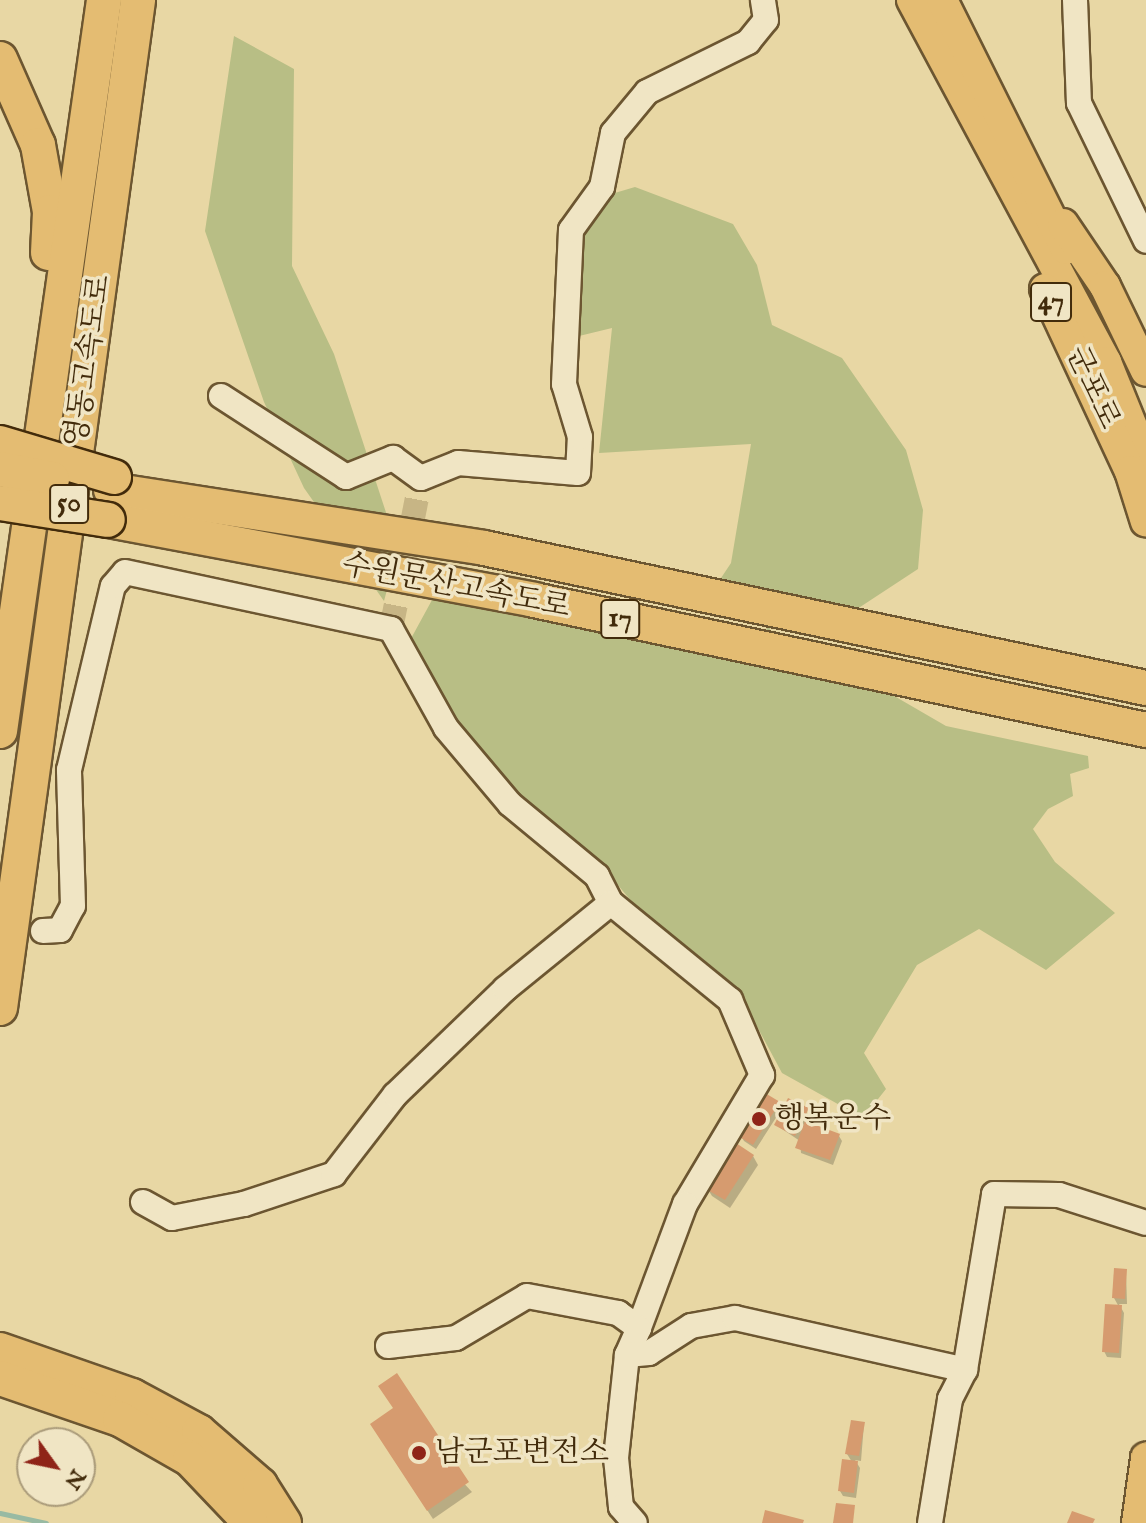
<!DOCTYPE html>
<html>
<head>
<meta charset="utf-8">
<style>
  body { margin:0 }
  #map { position:relative; width:1146px; height:1523px; overflow:hidden; background:#e8d7a4; font-family:"IM FELL English","Noto Serif KR",serif }
  div>[style] { position:absolute }
  [style*='--x'] { left:calc(var(--x)*1px); top:calc(var(--y)*1px); width:calc(var(--w)*1px); rotate:calc(var(--a)*1deg) }
  .green>* { inset:0; background:#b8be85 }
  .shadow>* { inset:0; background:#0003 }
  .stream>* { height:5px; margin:-2.5px; padding:0 2.5px; transform-origin:2.5px; border-radius:2.5px; background:#98baa3 }
  .building>* { inset:0; background:#d69b6f }
  .minor-tunnel>* { height:24px; margin-top:-12px; transform-origin:0; background:repeating-linear-gradient(90deg,#c7b585 0 24px,transparent 0 36px) }
  .roads { filter:drop-shadow(2px 0 #6c5631) drop-shadow(-2px 0 #6c5631) drop-shadow(0 2px #6c5631) drop-shadow(0 -2px #6c5631) }
  .minor>* { height:24px; margin:-12px; padding:0 12px; transform-origin:12px; border-radius:12px; background:#f0e5c4 }
  .major>* { height:30px; margin:-15px; padding:0 15px; transform-origin:15px; border-radius:15px; background:#e4bc72 }
  .highway>* { height:34px; margin:-17px; padding:0 17px; transform-origin:17px; border-radius:17px; background:#e4bc72 }
  .bridges { filter:drop-shadow(2px 0 #422b0b) drop-shadow(-2px 0 #422b0b) drop-shadow(0 2px #422b0b) drop-shadow(0 -2px #422b0b) }
  .highway-bridge>* { height:34px; margin:-17px; padding:0 17px; transform-origin:17px; border-radius:17px; background:#e4bc72 }
  .dots>* { width:22px; height:22px; translate:-50% -50%; box-sizing:border-box; border:4px solid #f0e5c4; border-radius:50% }
  span { translate:-50% -50%; white-space:nowrap; text-align:center; line-height:1.15; -webkit-text-stroke:7px #f0e5c4; paint-order:stroke }
  .shield-label span { padding:2px 6px; background:#f0e5c4; border:2px solid; border-radius:6px; -webkit-text-stroke-width:0 }
  .shield-label { font-size:28px; color:#422b0b; font-weight:700 }
  .street-label { font-size:30px; color:#422b0b }
  .poi-label { font-size:30px; color:#422b0b }
  .left { translate:0 -50%; text-align:left }
  .north { position:absolute; left:16px; top:1427px; width:80px; height:80px; box-sizing:border-box; background:#f0e5c4; border:2px solid #aa9b7a; border-radius:50%; rotate:123deg; font-size:22px; font-weight:700; line-height:32px; text-align:center; color:#422b0b }
  .north::after { content:''; display:block; margin:auto; width:28px; height:36px; background:#8f2418; clip-path:polygon(50% 0,100% 100%,50% 72%,0 100%) }
</style>
</head>
<body>
<div id="map">
  <div class="green">
    <i style="clip-path:polygon(234px 36px,294px 69px,292px 266px,334px 354px,398px 549px,384px 601px,304px 488px,264px 402px,205px 231px)"></i>
    <i style="clip-path:polygon(635px 187px,733px 224px,757px 265px,772px 325px,842px 358px,906px 450px,923px 510px,918px 569px,854px 611px,779px 596px,761px 661px,877px 686px,946px 726px,1088px 756px,1089px 768px,1070px 774px,1073px 796px,1048px 809px,1033px 829px,1055px 862px,1115px 913px,1046px 970px,979px 929px,917px 965px,864px 1053px,886px 1089px,863px 1118px,782px 1073px,739px 993px,638px 909px,596px 859px,516px 798px,454px 721px,408px 644px,432px 600px,758px 662px,775px 596px,717px 584px,731px 563px,751px 444px,599px 453px,612px 328px,575px 337px,580px 236px,608px 195px)"></i>
  </div>
  <div class="shadow">
    <i style="clip-path:polygon(778px 1104px,783px 1112px,807px 1109px,806px 1124px,839px 1136px,842px 1141px,833px 1165px,801px 1153px,800px 1141px,776px 1125px,779px 1113px,756px 1149px,744px 1141px,741px 1136px)"></i>
    <i style="clip-path:polygon(753px 1156px,758px 1165px,730px 1208px,712px 1196px,707px 1188px)"></i>
    <i style="clip-path:polygon(1126px 1271px,1127px 1304px,1119px 1304px,1124px 1313px,1121px 1358px,1107px 1357px,1104px 1351px,1119px 1307px,1114px 1298px)"></i>
    <i style="clip-path:polygon(395px 1409px,472px 1492px,433px 1519px,377px 1433px)"></i>
    <i style="clip-path:polygon(864px 1424px,861px 1461px,855px 1460px,860px 1468px,856px 1498px,843px 1496px,840px 1491px,852px 1462px,847px 1454px)"></i>
  </div>
  <div class="stream">
    <i style="--x:0;--y:1513;--w:47;--a:12.3"></i>
  </div>
  <div class="building">
    <i style="clip-path:polygon(765px 1093px,780px 1102px,753px 1145px,738px 1136px)"></i>
    <i style="clip-path:polygon(788px 1098px,809px 1108px,795px 1136px,774px 1125px)"></i>
    <i style="clip-path:polygon(805px 1121px,840px 1134px,830px 1160px,795px 1148px)"></i>
    <i style="clip-path:polygon(733px 1141px,754px 1155px,725px 1200px,704px 1188px)"></i>
    <i style="clip-path:polygon(1114px 1268px,1127px 1269px,1125px 1299px,1112px 1298px)"></i>
    <i style="clip-path:polygon(1105px 1304px,1122px 1305px,1119px 1353px,1102px 1352px)"></i>
    <i style="clip-path:polygon(397px 1373px,469px 1482px,427px 1511px,370px 1424px,393px 1408px,378px 1386px)"></i>
    <i style="clip-path:polygon(851px 1420px,865px 1422px,859px 1456px,845px 1454px)"></i>
    <i style="clip-path:polygon(842px 1459px,858px 1461px,854px 1493px,838px 1491px)"></i>
    <i style="clip-path:polygon(836px 1503px,855px 1505px,853px 1523px,833px 1523px)"></i>
    <i style="clip-path:polygon(765px 1510px,804px 1520px,803px 1523px,762px 1523px)"></i>
    <i style="clip-path:polygon(1072px 1511px,1095px 1519px,1093px 1523px,1067px 1523px)"></i>
  </div>
  <div class="minor-tunnel">
    <i style="--x:391;--y:629;--w:154;--a:-78.8"></i>
  </div>
  <div class="roads">
    <div class="minor">
      <i style="--x:1075;--y:0;--w:103;--a:87.8"></i>
      <i style="--x:1079;--y:103;--w:153;--a:64.1"></i>
      <i style="--x:221;--y:396;--w:149;--a:32.9"></i>
      <i style="--x:346;--y:477;--w:51;--a:-22"></i>
      <i style="--x:393;--y:458;--w:34;--a:36"></i>
      <i style="--x:421;--y:478;--w:40;--a:-22"></i>
      <i style="--x:458;--y:463;--w:120;--a:4.8"></i>
      <i style="--x:578;--y:473;--w:36;--a:-87"></i>
      <i style="--x:580;--y:437;--w:55;--a:-106.8"></i>
      <i style="--x:564;--y:384;--w:154;--a:-87.4"></i>
      <i style="--x:571;--y:230;--w:53;--a:-54.2"></i>
      <i style="--x:602;--y:187;--w:55;--a:-78.5"></i>
      <i style="--x:613;--y:133;--w:53;--a:-50.3"></i>
      <i style="--x:647;--y:92;--w:113;--a:-26.3"></i>
      <i style="--x:748;--y:42;--w:28;--a:-51"></i>
      <i style="--x:766;--y:20;--w:20;--a:-99"></i>
      <i style="--x:43;--y:931;--w:17;--a:-3"></i>
      <i style="--x:60;--y:930;--w:27;--a:-62"></i>
      <i style="--x:73;--y:906;--w:136;--a:-91.7"></i>
      <i style="--x:69;--y:770;--w:189;--a:-76.6"></i>
      <i style="--x:113;--y:586;--w:18;--a:-49"></i>
      <i style="--x:125;--y:572;--w:272;--a:12.1"></i>
      <i style="--x:391;--y:629;--w:113;--a:60.9"></i>
      <i style="--x:446;--y:728;--w:99;--a:49.9"></i>
      <i style="--x:510;--y:804;--w:113;--a:39.6"></i>
      <i style="--x:597;--y:876;--w:30;--a:63"></i>
      <i style="--x:611;--y:903;--w:154;--a:39.2"></i>
      <i style="--x:730;--y:1000;--w:82;--a:66.9"></i>
      <i style="--x:762;--y:1075;--w:150;--a:120.8"></i>
      <i style="--x:685;--y:1204;--w:132;--a:110.4"></i>
      <i style="--x:143;--y:1202;--w:33;--a:29"></i>
      <i style="--x:172;--y:1218;--w:73;--a:-11"></i>
      <i style="--x:244;--y:1204;--w:95;--a:-18.4"></i>
      <i style="--x:334;--y:1174;--w:100;--a:-52.3"></i>
      <i style="--x:395;--y:1095;--w:153;--a:-43.9"></i>
      <i style="--x:505;--y:989;--w:136;--a:-39.1"></i>
      <i style="--x:388;--y:1346;--w:68;--a:-6.7"></i>
      <i style="--x:456;--y:1338;--w:82;--a:-30.6"></i>
      <i style="--x:527;--y:1296;--w:93;--a:10.6"></i>
      <i style="--x:618;--y:1313;--w:26;--a:36"></i>
      <i style="--x:639;--y:1328;--w:30;--a:114"></i>
      <i style="--x:627;--y:1355;--w:104;--a:96.1"></i>
      <i style="--x:616;--y:1458;--w:49;--a:84.2"></i>
      <i style="--x:621;--y:1507;--w:21;--a:49"></i>
      <i style="--x:627;--y:1355;--w:22;--a:-5"></i>
      <i style="--x:649;--y:1353;--w:50;--a:-32.7"></i>
      <i style="--x:691;--y:1326;--w:45;--a:-10.3"></i>
      <i style="--x:735;--y:1318;--w:236;--a:12.7"></i>
      <i style="--x:930;--y:1523;--w:126;--a:-80.8"></i>
      <i style="--x:950;--y:1399;--w:33;--a:-63"></i>
      <i style="--x:965;--y:1370;--w:178;--a:-80.6"></i>
      <i style="--x:994;--y:1194;--w:65;--a:0.9"></i>
      <i style="--x:1059;--y:1195;--w:91;--a:17.8"></i>
    </div>
    <div class="major">
      <i style="--x:912;--y:0;--w:411;--a:61.8"></i>
      <i style="--x:1106;--y:362;--w:107;--a:68"></i>
      <i style="--x:942;--y:0;--w:278;--a:63.5"></i>
      <i style="--x:1063;--y:224;--w:75;--a:55.9"></i>
      <i style="--x:1105;--y:286;--w:94;--a:64.2"></i>
      <i style="--x:1045;--y:289;--w:201;--a:65"></i>
      <i style="--x:1130;--y:471;--w:53;--a:72.6"></i>
      <i style="--x:1137;--y:1523;--w:66;--a:-82.1"></i>
    </div>
    <div class="highway">
      <i style="--x:0;--y:59;--w:94;--a:66.2"></i>
      <i style="--x:38;--y:145;--w:68;--a:79.8"></i>
      <i style="--x:50;--y:212;--w:41;--a:92.8"></i>
      <i style="--x:111;--y:490;--w:377;--a:8.8"></i>
      <i style="--x:484;--y:548;--w:677;--a:11.94"></i>
      <i style="--x:108;--y:520;--w:433;--a:10.6"></i>
      <i style="--x:534;--y:600;--w:626;--a:11.99"></i>
      <i style="--x:0;--y:731;--w:738;--a:-81.9"></i>
      <i style="--x:0;--y:1008;--w:1017;--a:-82.2"></i>
      <i style="--x:0;--y:1350;--w:140;--a:19.2"></i>
      <i style="--x:132;--y:1396;--w:76;--a:28.2"></i>
      <i style="--x:199;--y:1432;--w:81;--a:41"></i>
      <i style="--x:260;--y:1485;--w:45;--a:57.7"></i>
      <i style="--x:0;--y:1378;--w:127;--a:18.9"></i>
      <i style="--x:120;--y:1419;--w:81;--a:29.7"></i>
      <i style="--x:190;--y:1459;--w:88;--a:46.4"></i>
    </div>
  </div>
  <div class="bridges">
    <div class="highway-bridge">
      <i style="--x:0;--y:443;--w:119;--a:16.6"></i>
      <i style="--x:0;--y:469;--w:53;--a:10.9"></i>
      <i style="--x:0;--y:503;--w:109;--a:8.9"></i>
    </div>
  </div>
  <div class="dots">
    <i style="left:759px;top:1119px;background:#8f2418"></i>
    <i style="left:419px;top:1453px;background:#8f2418"></i>
  </div>
  <div class="shield-label">
    <span style="left:1051px;top:302px">47</span>
    <span style="left:69px;top:504px">50</span>
    <span style="left:620px;top:619px">17</span>
  </div>
  <div class="street-label">
    <span style="left:89px;top:361px;rotate:-82deg">영동고속도로</span>
    <span style="left:1092px;top:388px;rotate:65deg">군포로</span>
    <span style="left:456px;top:587px;rotate:11deg">수원문산고속도로</span>
  </div>
  <div class="poi-label">
    <span class="left" style="left:775px;top:1119px">행복운수</span>
    <span class="left" style="left:435px;top:1453px">남군포변전소</span>
  </div>
  <div class="north">N</div>
</div>
</body>
</html>
